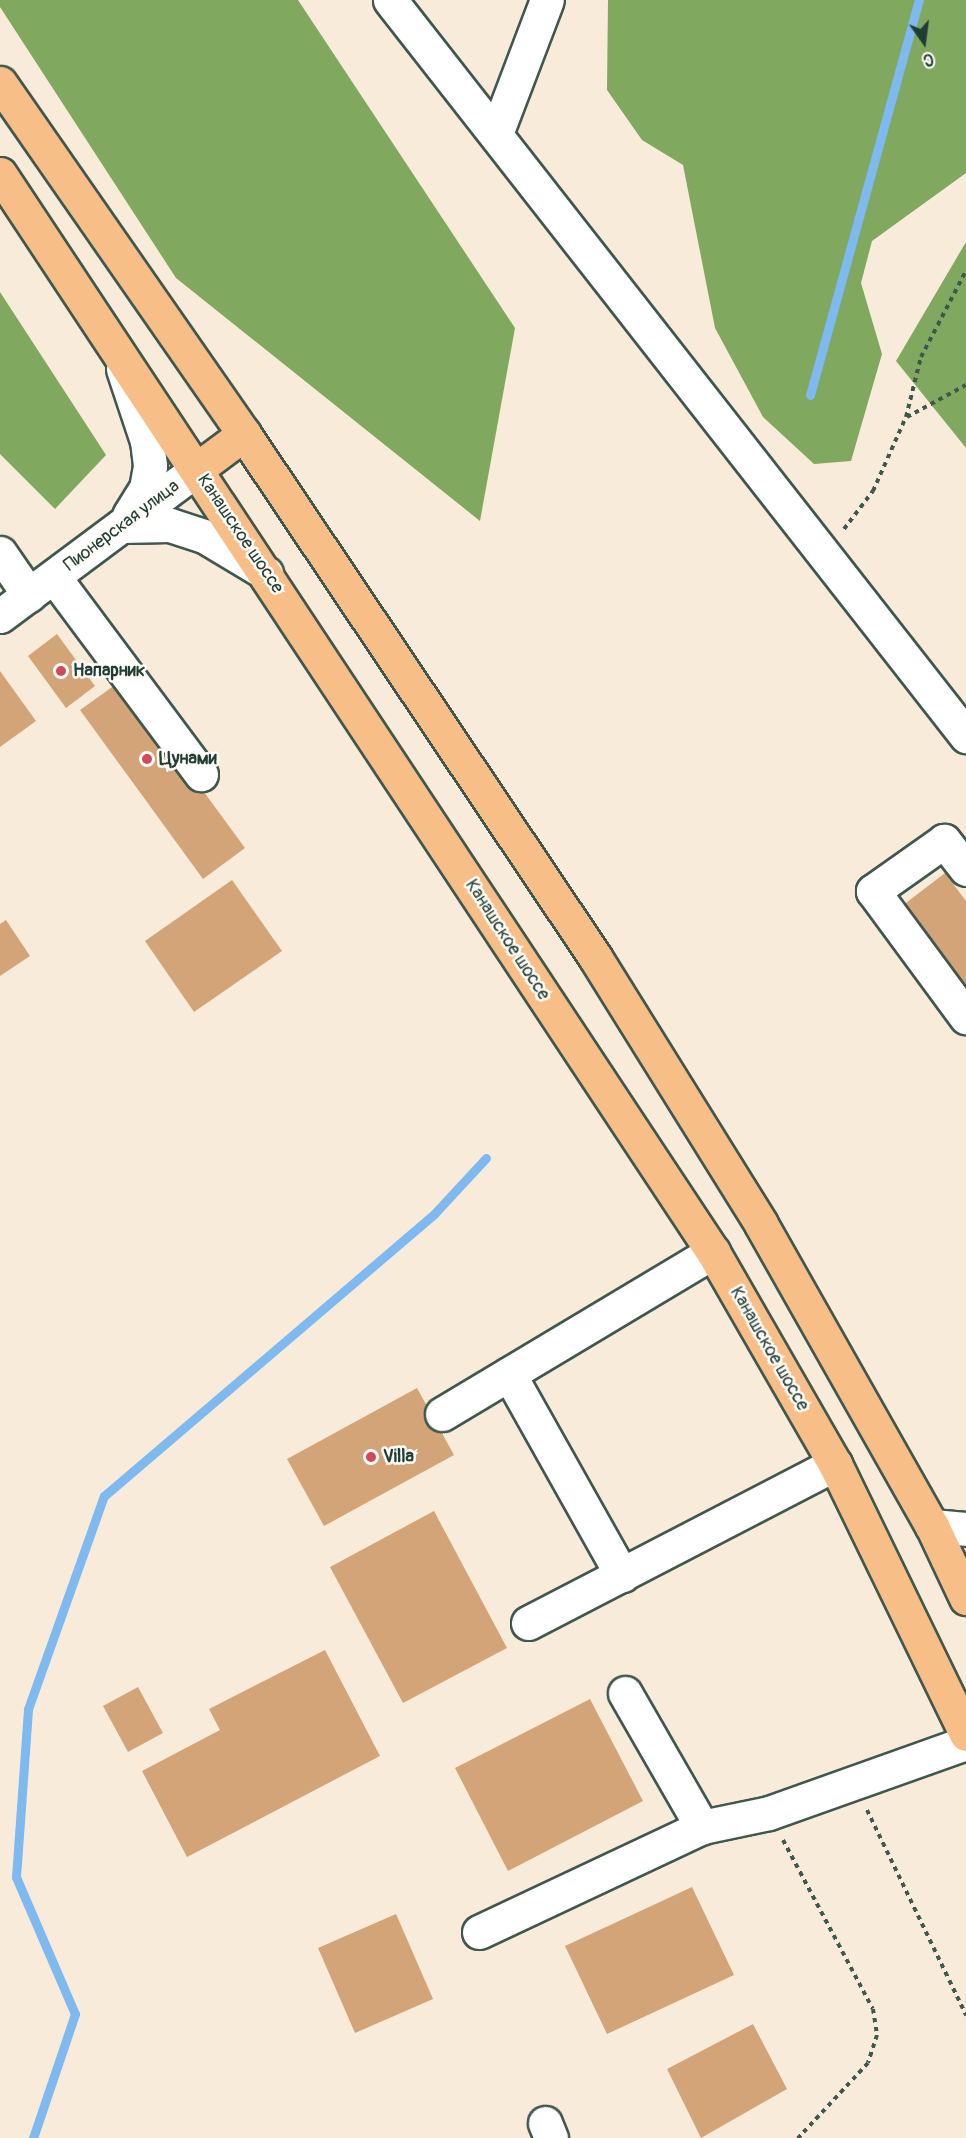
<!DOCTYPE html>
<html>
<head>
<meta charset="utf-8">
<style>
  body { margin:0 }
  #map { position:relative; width:966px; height:2138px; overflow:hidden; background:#f9ebda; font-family:Pangolin,sans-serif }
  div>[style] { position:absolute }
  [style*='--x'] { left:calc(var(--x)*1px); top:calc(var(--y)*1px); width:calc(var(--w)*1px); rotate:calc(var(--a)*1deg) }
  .forest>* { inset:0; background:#80a85f }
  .stream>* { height:9px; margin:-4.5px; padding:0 4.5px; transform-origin:4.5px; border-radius:4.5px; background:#7eb9ef }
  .building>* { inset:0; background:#d3a478 }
  .path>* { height:4px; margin-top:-2px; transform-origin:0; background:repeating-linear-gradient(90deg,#40574d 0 4.5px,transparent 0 9px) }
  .roads { filter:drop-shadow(2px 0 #40574d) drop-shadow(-2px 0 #40574d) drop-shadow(0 2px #40574d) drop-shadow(0 -2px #40574d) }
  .minor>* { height:33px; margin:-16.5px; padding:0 16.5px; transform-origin:16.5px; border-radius:16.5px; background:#fff }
  .major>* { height:33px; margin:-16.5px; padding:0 16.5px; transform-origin:16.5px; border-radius:16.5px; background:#f7be87 }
  .dots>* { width:16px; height:16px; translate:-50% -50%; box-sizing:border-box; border:3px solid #fdfcf7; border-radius:50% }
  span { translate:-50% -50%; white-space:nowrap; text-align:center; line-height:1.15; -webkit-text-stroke:5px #fdfcf7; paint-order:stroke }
  .street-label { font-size:18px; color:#1f3d34 }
  .poi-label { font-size:18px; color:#1f3d34; font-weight:700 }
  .left { translate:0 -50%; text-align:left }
  .north { position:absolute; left:894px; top:12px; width:60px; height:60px; -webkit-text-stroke:4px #fdfcf7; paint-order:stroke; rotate:166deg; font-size:16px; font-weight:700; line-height:24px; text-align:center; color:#1f3d34 }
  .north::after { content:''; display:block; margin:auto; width:21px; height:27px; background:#1f3d34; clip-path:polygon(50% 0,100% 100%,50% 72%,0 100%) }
</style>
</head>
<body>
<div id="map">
  <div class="forest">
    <i style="clip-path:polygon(0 0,298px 0,515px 328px,480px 521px,176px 278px,0 7px)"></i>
    <i style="clip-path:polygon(608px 0,966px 0,966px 173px,872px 241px,861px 283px,882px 354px,851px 461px,814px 464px,763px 417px,715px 328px,683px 165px,642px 140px,607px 90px)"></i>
    <i style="clip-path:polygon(966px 242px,966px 448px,896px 361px)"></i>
    <i style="clip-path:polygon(0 292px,106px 455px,55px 509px,0 454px)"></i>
  </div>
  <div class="stream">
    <i style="--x:810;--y:395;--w:410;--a:-74.6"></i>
    <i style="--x:33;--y:2138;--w:131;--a:-71.3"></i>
    <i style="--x:75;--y:2014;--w:149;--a:-113.3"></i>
    <i style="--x:16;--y:1877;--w:168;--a:-85.9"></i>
    <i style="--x:28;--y:1709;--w:226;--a:-70.4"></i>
    <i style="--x:104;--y:1496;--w:435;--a:-40.5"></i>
    <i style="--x:435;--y:1213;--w:75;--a:-47.2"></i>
  </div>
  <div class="building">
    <i style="clip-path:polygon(57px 634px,95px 686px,66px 708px,28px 656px)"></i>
    <i style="clip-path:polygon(0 671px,36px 721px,0 747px)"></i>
    <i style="clip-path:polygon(122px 680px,245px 848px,203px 879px,80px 710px)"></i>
    <i style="clip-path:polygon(945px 873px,966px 901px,966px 999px,898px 909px)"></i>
    <i style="clip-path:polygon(232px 880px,282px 951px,194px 1012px,145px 941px)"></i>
    <i style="clip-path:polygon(6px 920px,30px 956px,0 976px,0 924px)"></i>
    <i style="clip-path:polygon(417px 1388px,454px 1455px,324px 1526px,287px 1459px)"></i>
    <i style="clip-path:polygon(434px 1511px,507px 1648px,403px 1703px,330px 1567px)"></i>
    <i style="clip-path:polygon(325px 1650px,380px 1756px,187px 1857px,142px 1771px,220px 1730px,209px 1709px)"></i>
    <i style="clip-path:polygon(138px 1687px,163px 1733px,128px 1752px,103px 1706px)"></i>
    <i style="clip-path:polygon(590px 1699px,643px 1801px,508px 1871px,455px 1768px)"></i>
    <i style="clip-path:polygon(692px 1887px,734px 1975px,607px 2034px,565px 1946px)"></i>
    <i style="clip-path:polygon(396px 1914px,433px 1999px,355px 2033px,318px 1948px)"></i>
    <i style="clip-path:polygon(753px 2024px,787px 2089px,701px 2138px,667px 2069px)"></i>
  </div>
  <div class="path">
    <i style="--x:907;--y:417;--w:67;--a:-28.5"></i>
    <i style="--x:844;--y:529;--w:48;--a:-52.7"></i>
    <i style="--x:873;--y:491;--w:81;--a:-66"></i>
    <i style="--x:906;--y:417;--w:62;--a:-76"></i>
    <i style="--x:921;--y:357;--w:97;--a:-62.4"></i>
    <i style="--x:867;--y:1810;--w:228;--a:64.2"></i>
    <i style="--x:783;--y:1840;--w:191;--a:62"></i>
    <i style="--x:873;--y:2009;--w:26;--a:81"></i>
    <i style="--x:877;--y:2035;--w:29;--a:108"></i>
    <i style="--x:868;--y:2063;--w:103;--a:133"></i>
  </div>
  <div class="roads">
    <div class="minor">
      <i style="--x:390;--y:0;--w:935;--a:51.95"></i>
      <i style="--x:496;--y:134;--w:143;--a:-69.2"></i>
      <i style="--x:123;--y:369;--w:76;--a:71.6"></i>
      <i style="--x:147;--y:441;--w:25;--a:83"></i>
      <i style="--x:150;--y:466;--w:22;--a:100"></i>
      <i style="--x:146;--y:488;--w:32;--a:122"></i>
      <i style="--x:121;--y:526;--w:49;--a:-1.2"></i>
      <i style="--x:170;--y:525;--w:38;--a:18"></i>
      <i style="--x:206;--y:537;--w:70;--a:31"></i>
      <i style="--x:0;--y:553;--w:51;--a:55.4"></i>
      <i style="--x:54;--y:577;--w:246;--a:53.3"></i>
      <i style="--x:0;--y:616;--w:246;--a:-36.7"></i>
      <i style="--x:966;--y:869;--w:36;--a:-128"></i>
      <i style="--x:944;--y:841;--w:87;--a:144.8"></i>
      <i style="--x:873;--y:891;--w:157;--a:53.6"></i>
      <i style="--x:509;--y:1374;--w:231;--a:60.7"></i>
      <i style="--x:442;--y:1414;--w:316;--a:-30.9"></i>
      <i style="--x:932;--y:1526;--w:34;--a:5"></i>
      <i style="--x:528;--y:1623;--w:346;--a:-27.4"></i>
      <i style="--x:625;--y:1693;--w:155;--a:60.1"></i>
      <i style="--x:479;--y:1932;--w:246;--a:-25.2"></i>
      <i style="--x:702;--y:1827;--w:68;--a:-11.8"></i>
      <i style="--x:769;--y:1813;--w:209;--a:-19.6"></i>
      <i style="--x:545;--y:2123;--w:16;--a:68"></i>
    </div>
    <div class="major">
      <i style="--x:0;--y:83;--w:427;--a:55.2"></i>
      <i style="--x:244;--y:434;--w:630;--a:56.13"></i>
      <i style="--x:595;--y:957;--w:314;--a:58.1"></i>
      <i style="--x:761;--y:1224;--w:347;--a:60.5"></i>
      <i style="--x:932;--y:1526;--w:80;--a:64.7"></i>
      <i style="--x:0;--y:174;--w:1292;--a:56.52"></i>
      <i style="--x:713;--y:1252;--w:245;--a:60.1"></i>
      <i style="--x:835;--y:1464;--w:300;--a:64.1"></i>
      <i style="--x:197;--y:469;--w:59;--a:-36.7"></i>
    </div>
  </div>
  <div class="dots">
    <i style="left:61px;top:671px;background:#d1495b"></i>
    <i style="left:147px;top:759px;background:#d1495b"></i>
    <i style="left:371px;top:1457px;background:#d1495b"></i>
  </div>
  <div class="street-label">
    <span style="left:122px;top:526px;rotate:-37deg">Пионерская улица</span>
    <span style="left:240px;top:534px;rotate:56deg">Канашское шоссе</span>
    <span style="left:507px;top:940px;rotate:57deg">Канашское шоссе</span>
    <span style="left:769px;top:1349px;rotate:60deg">Канашское шоссе</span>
  </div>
  <div class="poi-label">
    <span class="left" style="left:73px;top:671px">Напарник</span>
    <span class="left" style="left:159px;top:759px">Цунами</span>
    <span class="left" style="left:383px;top:1457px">Villa</span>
  </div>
  <div class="north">С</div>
</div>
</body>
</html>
